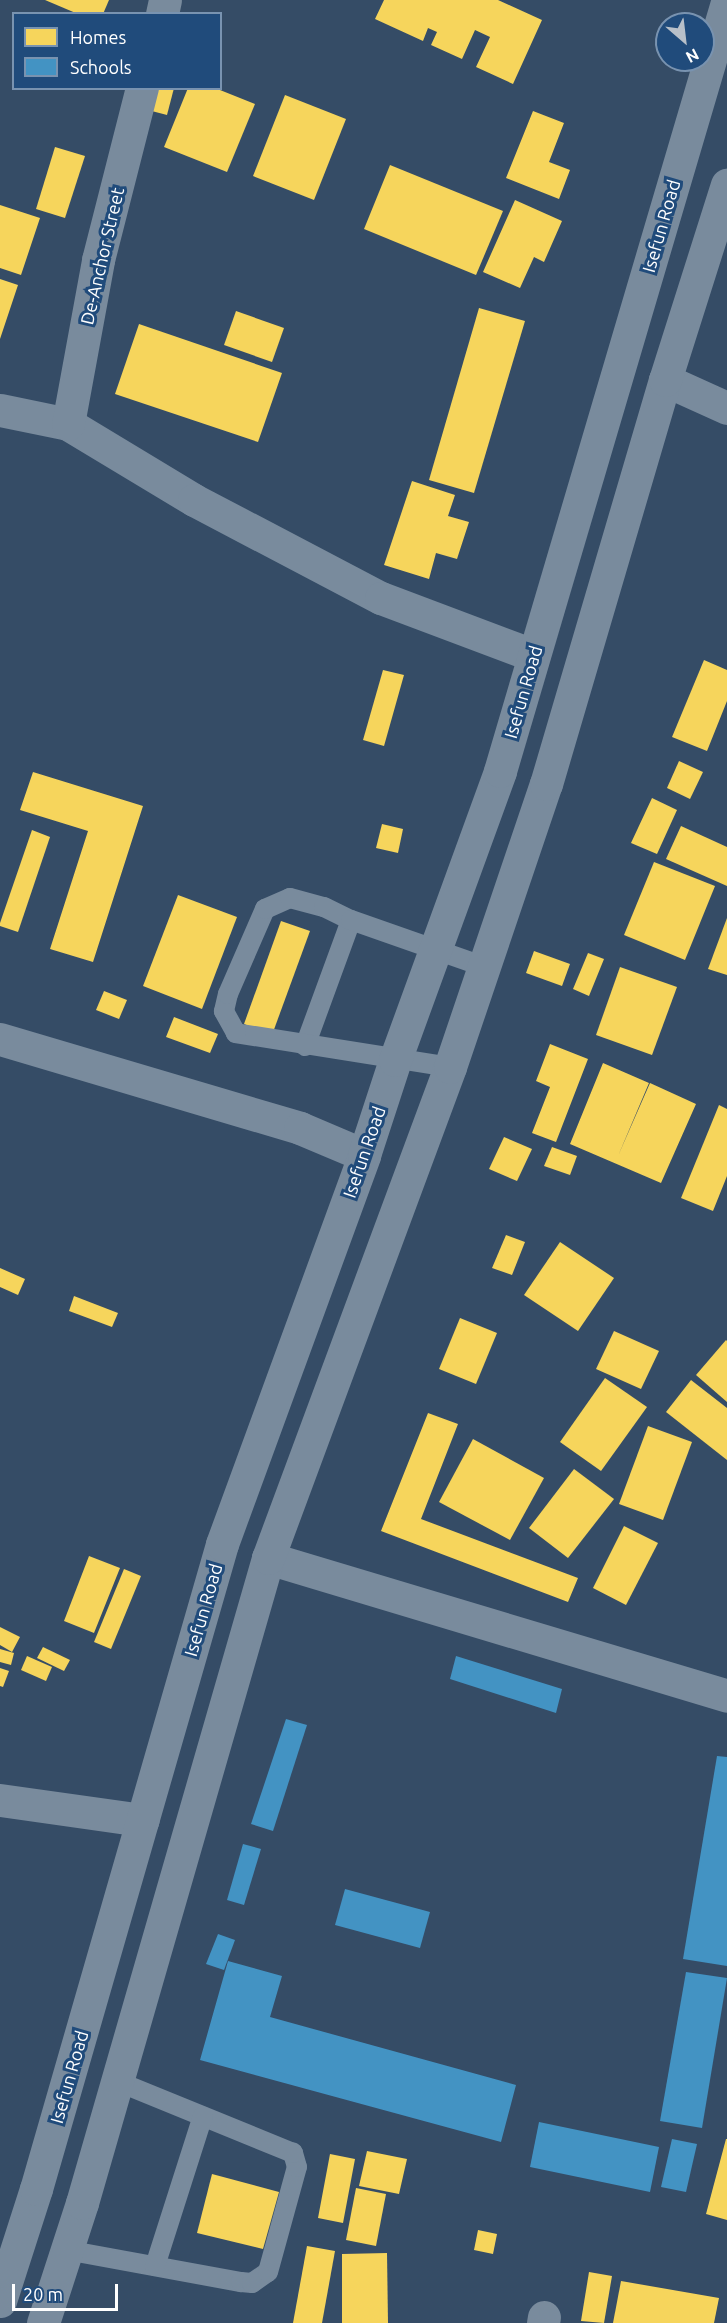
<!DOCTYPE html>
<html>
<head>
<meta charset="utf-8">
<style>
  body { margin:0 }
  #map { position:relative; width:727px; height:2323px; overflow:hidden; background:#354c66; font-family:Ubuntu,sans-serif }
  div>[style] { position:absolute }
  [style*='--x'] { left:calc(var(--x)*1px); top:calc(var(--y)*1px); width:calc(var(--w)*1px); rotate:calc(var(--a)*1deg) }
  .homes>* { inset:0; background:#f6d55c }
  .schools>* { inset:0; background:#4393c3 }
  .service>* { height:20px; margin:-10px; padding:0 10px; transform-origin:10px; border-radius:10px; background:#798b9d }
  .minor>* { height:33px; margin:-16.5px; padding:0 16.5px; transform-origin:16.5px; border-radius:16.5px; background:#798b9d }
  .tertiary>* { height:33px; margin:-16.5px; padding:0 16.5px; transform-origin:16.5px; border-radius:16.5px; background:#798b9d }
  span { translate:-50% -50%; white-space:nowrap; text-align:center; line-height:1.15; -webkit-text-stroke:6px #204b7b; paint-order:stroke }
  .street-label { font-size:18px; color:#fff }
  .legend { position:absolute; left:12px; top:12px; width:210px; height:78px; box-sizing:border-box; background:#204b7b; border:2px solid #7993b0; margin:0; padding:8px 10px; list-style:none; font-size:18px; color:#fff }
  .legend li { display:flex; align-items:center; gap:12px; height:30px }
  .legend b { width:30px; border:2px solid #7993b0 }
  .north { position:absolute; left:655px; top:12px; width:60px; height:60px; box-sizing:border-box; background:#204b7b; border:2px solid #7993b0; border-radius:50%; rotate:152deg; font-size:16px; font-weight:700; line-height:24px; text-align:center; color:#fff }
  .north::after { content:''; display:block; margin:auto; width:21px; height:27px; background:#b8c0c9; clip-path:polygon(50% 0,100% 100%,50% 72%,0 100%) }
  .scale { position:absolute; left:12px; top:2284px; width:106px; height:27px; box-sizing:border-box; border:3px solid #fff; border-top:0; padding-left:8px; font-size:18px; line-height:21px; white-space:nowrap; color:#fff; -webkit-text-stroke:4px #204b7b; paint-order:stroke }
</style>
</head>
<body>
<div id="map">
  <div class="homes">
    <i style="clip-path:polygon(45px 0,109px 0,103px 14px,78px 14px)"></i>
    <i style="clip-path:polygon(384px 0,498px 0,542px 20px,513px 84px,476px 67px,490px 37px,475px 30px,462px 59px,431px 45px,437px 32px,428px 28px,423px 41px,375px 19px)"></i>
    <i style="clip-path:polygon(150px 88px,174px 88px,167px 115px,144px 109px)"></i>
    <i style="clip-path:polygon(188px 88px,215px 88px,255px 104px,227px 172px,164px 147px)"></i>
    <i style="clip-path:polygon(285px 95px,346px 119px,314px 200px,253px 176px)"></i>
    <i style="clip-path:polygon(533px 111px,564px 123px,549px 162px,570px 170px,559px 199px,506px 178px)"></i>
    <i style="clip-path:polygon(55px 147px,85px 156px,65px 218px,36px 209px)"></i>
    <i style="clip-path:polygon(390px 165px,503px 211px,476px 275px,364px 229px)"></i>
    <i style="clip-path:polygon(515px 200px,562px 221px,544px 262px,534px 257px,520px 288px,483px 272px)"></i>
    <i style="clip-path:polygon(0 205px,40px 218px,21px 275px,0 268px)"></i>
    <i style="clip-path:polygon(0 279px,18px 285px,0 339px)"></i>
    <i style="clip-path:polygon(479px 308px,525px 321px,474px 493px,429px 480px)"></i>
    <i style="clip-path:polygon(236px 311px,284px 328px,272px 362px,224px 345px)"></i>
    <i style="clip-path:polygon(139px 324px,282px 373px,258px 442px,115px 394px)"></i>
    <i style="clip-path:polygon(412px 481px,455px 495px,448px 516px,469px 522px,457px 559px,436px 553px,429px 579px,384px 565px)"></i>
    <i style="clip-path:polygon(704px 660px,727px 670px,727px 701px,707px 751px,672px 737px)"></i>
    <i style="clip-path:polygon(383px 670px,404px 675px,384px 746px,363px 740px)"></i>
    <i style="clip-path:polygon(679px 761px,703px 772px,690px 799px,667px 788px)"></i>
    <i style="clip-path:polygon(33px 772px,143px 806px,93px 962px,50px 949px,88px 831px,20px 810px)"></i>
    <i style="clip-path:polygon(652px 798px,677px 810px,657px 854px,631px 843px)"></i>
    <i style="clip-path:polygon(382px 824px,403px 829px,398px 853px,376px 848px)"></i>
    <i style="clip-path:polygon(681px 826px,727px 847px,727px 886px,666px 859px)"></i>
    <i style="clip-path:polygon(32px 830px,50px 837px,18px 932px,0 926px,0 923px)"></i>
    <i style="clip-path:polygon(654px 862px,715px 886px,685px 960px,624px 935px)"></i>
    <i style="clip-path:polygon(178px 895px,237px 917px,202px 1009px,143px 986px)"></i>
    <i style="clip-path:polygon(727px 918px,727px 975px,708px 969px)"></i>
    <i style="clip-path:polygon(281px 921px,310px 931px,272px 1035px,244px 1024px)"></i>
    <i style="clip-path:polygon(534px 951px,570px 964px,562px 986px,526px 973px)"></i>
    <i style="clip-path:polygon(588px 953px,604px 959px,589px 996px,573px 989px)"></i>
    <i style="clip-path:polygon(620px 967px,677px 987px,652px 1055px,596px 1035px)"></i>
    <i style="clip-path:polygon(104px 991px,127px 1000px,119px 1019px,96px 1010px)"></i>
    <i style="clip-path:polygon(174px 1017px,218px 1034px,210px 1053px,166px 1037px)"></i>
    <i style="clip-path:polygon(550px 1044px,588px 1059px,556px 1142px,532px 1133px,550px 1087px,536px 1081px)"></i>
    <i style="clip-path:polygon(603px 1063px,649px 1083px,618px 1156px,650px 1083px,696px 1104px,661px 1183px,570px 1144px)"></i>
    <i style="clip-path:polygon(719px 1105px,727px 1109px,727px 1176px,713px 1211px,681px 1198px)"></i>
    <i style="clip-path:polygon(504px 1137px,532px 1149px,517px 1181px,489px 1169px)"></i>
    <i style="clip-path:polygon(552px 1147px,577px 1156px,570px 1175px,544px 1166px)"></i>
    <i style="clip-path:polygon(506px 1235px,525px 1242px,512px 1275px,492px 1268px)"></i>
    <i style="clip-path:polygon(560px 1242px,614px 1278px,578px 1331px,524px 1295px)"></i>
    <i style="clip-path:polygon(0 1268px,25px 1279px,18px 1295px,0 1287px)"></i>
    <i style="clip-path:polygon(74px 1296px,118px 1313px,112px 1327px,69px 1311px)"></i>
    <i style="clip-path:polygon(460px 1318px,497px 1333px,476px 1384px,439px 1369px)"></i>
    <i style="clip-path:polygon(614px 1331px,659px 1351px,641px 1389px,596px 1369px)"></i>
    <i style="clip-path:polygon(726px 1340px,727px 1341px,727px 1402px,696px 1375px)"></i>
    <i style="clip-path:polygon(605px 1378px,647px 1407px,601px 1471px,560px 1442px)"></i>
    <i style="clip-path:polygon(691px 1380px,727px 1408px,727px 1460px,666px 1412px)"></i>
    <i style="clip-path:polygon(428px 1413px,458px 1424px,421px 1519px,578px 1578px,568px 1602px,381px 1531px)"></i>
    <i style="clip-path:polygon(648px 1426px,692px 1442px,663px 1520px,619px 1504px)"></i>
    <i style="clip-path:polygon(473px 1439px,544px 1478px,510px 1540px,439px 1502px)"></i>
    <i style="clip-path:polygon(574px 1469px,614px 1499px,568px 1558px,529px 1528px)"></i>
    <i style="clip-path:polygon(624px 1526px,658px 1543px,626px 1605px,593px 1588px)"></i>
    <i style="clip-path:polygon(89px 1556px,120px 1568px,94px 1633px,64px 1621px)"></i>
    <i style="clip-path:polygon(124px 1569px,141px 1576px,111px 1649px,94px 1642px)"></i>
    <i style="clip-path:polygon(0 1627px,20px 1637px,12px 1652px,0 1645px)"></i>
    <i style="clip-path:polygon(43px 1647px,70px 1660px,64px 1671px,37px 1658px)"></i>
    <i style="clip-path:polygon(0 1649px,14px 1653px,11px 1665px,0 1662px)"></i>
    <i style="clip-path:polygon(27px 1656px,52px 1667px,46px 1681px,21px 1670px)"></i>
    <i style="clip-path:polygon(0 1668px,9px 1671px,3px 1687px,0 1686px)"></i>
    <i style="clip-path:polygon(726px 2139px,727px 2139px,727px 2220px,706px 2214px)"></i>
    <i style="clip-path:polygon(367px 2151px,407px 2159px,399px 2194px,359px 2186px)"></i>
    <i style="clip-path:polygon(330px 2154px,355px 2159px,343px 2223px,318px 2218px)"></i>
    <i style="clip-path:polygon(212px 2174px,279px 2192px,263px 2249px,197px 2233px)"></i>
    <i style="clip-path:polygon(356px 2188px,386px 2194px,376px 2246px,346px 2240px)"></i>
    <i style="clip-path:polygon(478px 2230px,497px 2234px,493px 2254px,474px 2250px)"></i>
    <i style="clip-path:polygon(307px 2246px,335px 2251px,322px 2323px,293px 2323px)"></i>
    <i style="clip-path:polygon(387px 2253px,388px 2323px,342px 2323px,342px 2254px)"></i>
    <i style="clip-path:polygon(589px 2272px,612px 2276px,604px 2323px,581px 2321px)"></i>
    <i style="clip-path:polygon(621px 2281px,719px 2298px,714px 2323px,613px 2323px)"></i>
  </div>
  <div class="schools">
    <i style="clip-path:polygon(456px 1656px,562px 1689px,556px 1713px,450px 1679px)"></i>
    <i style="clip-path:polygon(286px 1719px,307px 1725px,273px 1831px,251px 1824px)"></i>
    <i style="clip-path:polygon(717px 1756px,727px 1757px,727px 1966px,683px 1959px)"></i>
    <i style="clip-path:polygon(243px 1844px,261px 1849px,244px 1905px,227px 1900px)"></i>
    <i style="clip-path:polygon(345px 1889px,430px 1912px,420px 1948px,335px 1925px)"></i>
    <i style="clip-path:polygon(218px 1934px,235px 1940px,224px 1970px,206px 1964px)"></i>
    <i style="clip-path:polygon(228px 1961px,282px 1976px,270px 2017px,516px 2085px,501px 2142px,200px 2060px)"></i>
    <i style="clip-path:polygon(686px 1972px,727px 1978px,702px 2128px,660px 2121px)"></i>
    <i style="clip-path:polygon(539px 2122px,659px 2147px,650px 2192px,530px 2167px)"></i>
    <i style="clip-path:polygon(672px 2139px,697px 2144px,686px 2192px,661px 2187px)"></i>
  </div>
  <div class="service">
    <i style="--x:305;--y:1046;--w:134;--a:-69.9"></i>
    <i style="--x:450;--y:1067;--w:217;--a:-171"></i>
    <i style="--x:236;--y:1033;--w:25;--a:-119"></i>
    <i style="--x:224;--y:1011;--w:17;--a:-77"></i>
    <i style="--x:228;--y:994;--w:93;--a:-66.5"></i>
    <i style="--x:265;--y:909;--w:27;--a:-24"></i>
    <i style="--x:290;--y:898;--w:35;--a:15"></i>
    <i style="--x:324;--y:907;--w:30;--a:26"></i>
    <i style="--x:351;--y:920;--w:139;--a:19.3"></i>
    <i style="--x:66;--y:2250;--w:178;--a:10.4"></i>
    <i style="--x:241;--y:2282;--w:11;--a:5"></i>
    <i style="--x:252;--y:2283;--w:19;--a:-35"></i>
    <i style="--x:268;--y:2272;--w:109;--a:-74.6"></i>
    <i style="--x:297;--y:2167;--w:15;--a:-106"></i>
    <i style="--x:293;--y:2153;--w:190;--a:-157.8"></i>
    <i style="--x:155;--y:2266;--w:157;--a:-72.3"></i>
  </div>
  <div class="minor">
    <i style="--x:162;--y:14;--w:14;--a:-78"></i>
    <i style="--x:665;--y:380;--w:68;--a:24.3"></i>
    <i style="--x:0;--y:410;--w:69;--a:11.6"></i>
    <i style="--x:68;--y:424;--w:147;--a:31.1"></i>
    <i style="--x:194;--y:500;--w:211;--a:27.7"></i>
    <i style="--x:381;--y:598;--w:162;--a:20.6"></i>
    <i style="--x:68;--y:424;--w:167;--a:-79.6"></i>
    <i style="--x:98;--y:260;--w:178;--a:-75.7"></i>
    <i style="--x:0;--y:1039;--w:313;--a:16.5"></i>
    <i style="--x:300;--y:1128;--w:69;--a:22.9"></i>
    <i style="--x:268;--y:1558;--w:479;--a:16.7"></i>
    <i style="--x:0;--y:1800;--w:144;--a:8"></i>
    <i style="--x:543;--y:2323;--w:6;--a:-81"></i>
  </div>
  <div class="tertiary">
    <i style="--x:0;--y:2301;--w:118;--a:-72.2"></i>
    <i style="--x:36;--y:2189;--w:671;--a:-73.91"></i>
    <i style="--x:222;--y:1544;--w:414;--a:-69.9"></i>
    <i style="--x:364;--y:1155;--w:100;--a:-71.9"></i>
    <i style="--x:395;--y:1060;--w:307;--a:-70"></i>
    <i style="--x:500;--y:771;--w:802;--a:-73.55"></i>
    <i style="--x:43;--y:2323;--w:126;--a:-72"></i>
    <i style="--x:82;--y:2203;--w:671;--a:-73.91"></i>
    <i style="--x:268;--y:1558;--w:524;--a:-69.66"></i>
    <i style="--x:450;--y:1067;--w:299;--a:-71.3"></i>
    <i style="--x:546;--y:784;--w:421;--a:-73.6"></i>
    <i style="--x:665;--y:380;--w:205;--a:-72.4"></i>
  </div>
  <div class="street-label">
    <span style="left:661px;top:226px;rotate:-74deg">Isefun Road</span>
    <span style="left:102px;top:256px;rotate:-77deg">De-Anchor Street</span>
    <span style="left:523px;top:692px;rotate:-74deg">Isefun Road</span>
    <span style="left:364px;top:1152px;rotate:-71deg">Isefun Road</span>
    <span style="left:203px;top:1610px;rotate:-74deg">Isefun Road</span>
    <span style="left:69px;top:2077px;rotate:-74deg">Isefun Road</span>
  </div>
  <ul class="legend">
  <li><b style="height:16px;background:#f6d55c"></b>Homes</li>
  <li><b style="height:16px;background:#4393c3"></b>Schools</li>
  </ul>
  <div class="north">N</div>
  <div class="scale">20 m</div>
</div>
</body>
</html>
